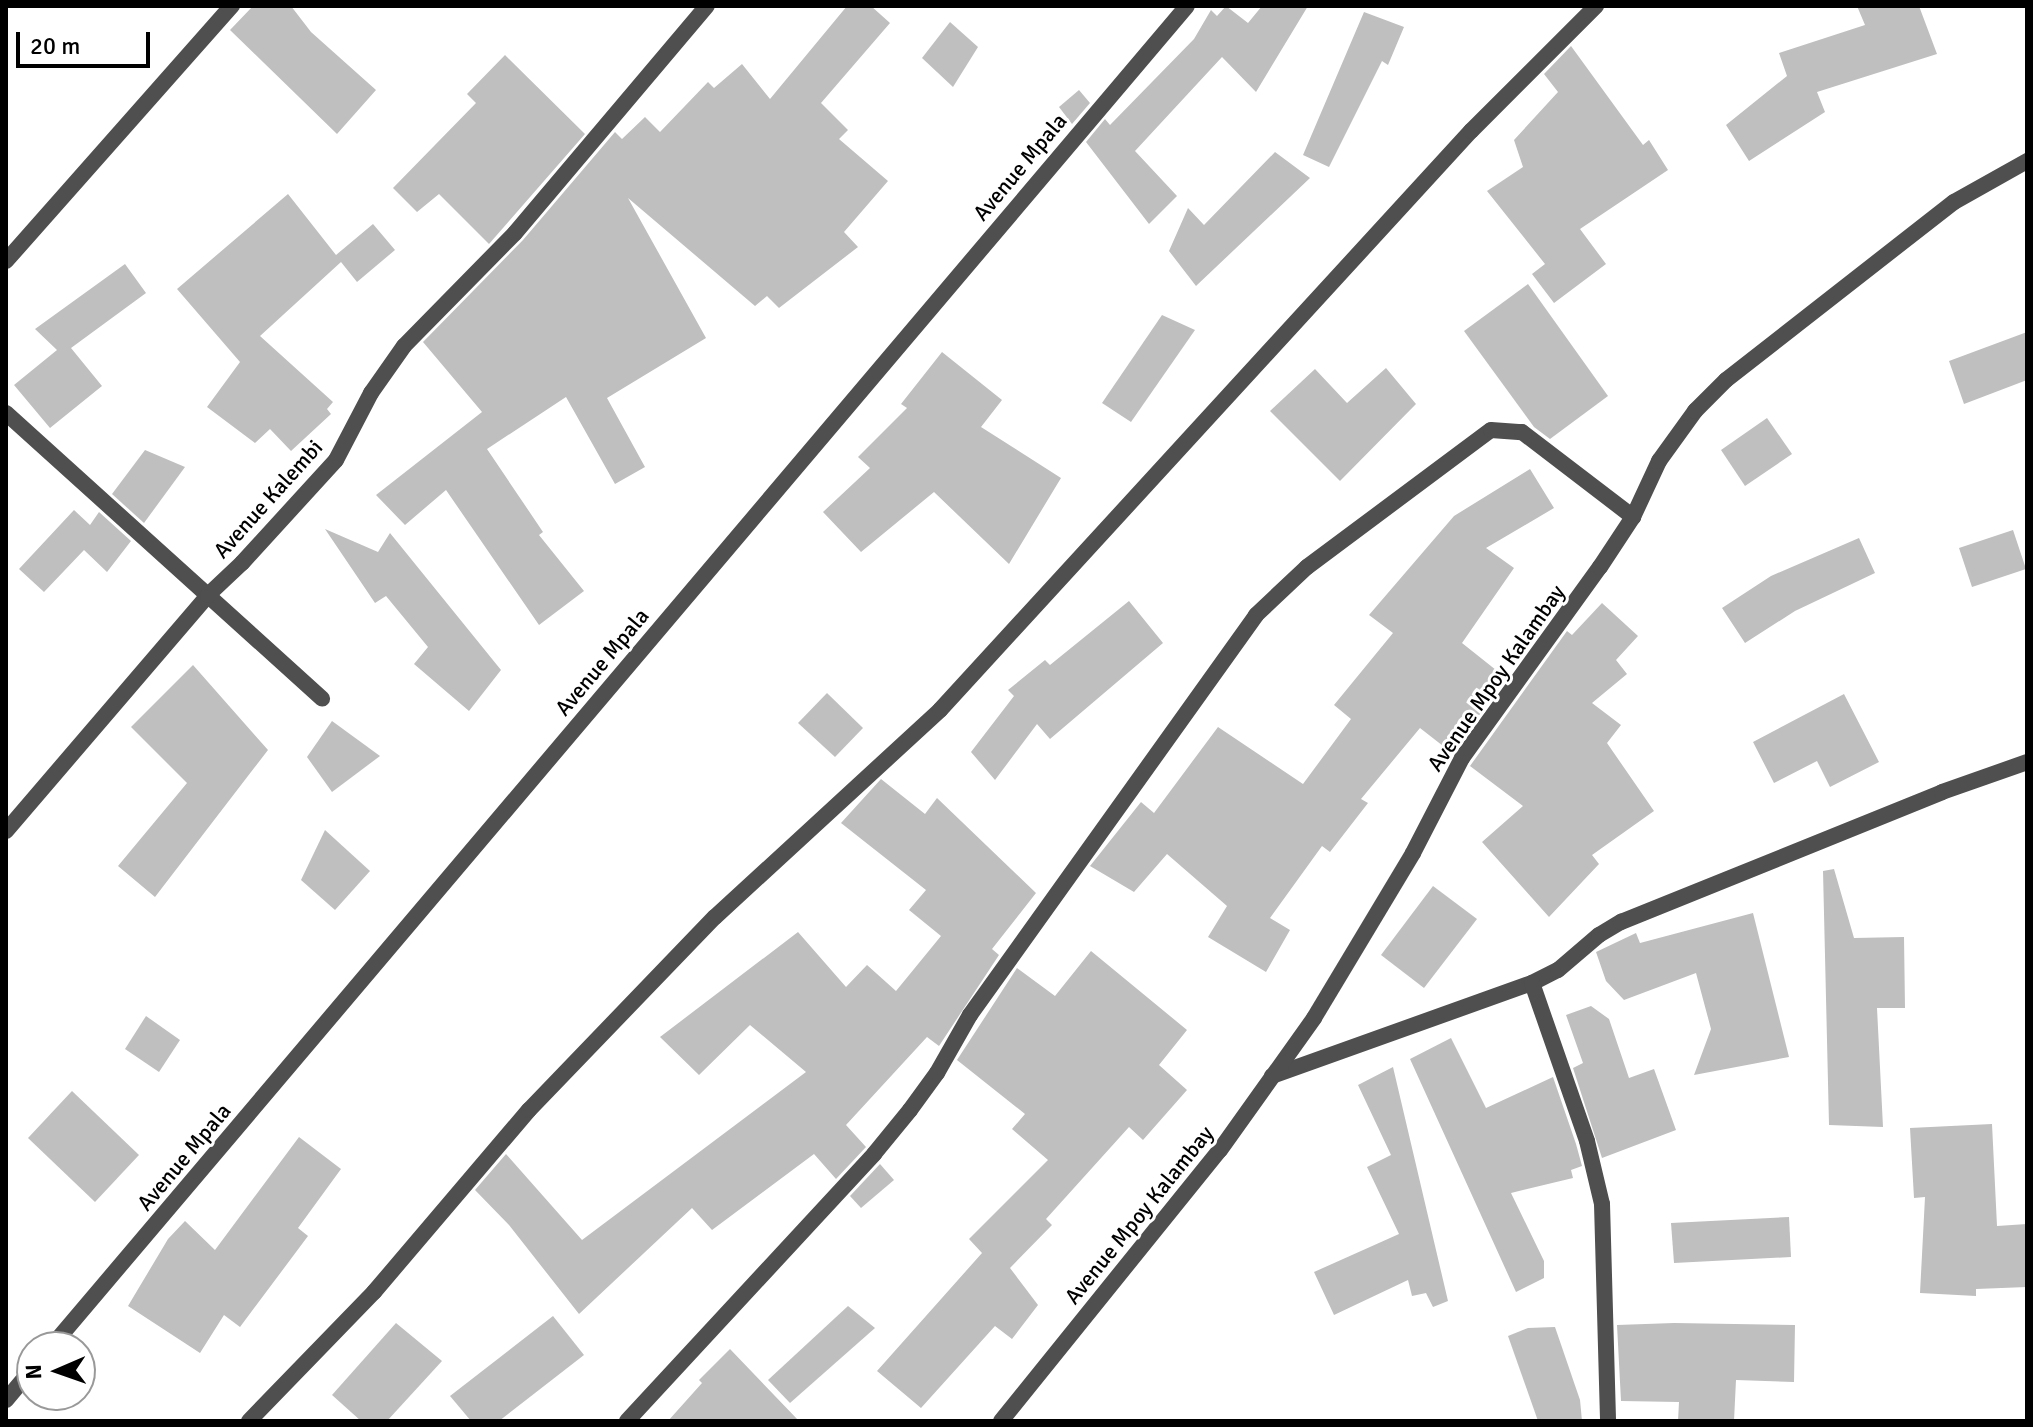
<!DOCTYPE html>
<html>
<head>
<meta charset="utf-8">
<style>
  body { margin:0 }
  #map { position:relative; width:2033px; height:1427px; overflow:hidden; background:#fff; font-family:Signika,sans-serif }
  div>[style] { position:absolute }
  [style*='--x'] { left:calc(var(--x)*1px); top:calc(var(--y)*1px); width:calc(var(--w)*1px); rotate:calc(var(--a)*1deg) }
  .building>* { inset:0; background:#bfbfbf }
  .minor>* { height:16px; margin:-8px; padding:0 8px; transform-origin:8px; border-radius:8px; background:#4f4f4f }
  span { translate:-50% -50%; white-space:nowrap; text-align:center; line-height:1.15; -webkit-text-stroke:6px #fff; paint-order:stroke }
  .street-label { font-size:22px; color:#000 }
  .frame { position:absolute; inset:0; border:8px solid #000; pointer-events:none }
  .north { position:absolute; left:16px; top:1331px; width:80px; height:80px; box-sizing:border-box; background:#fff; border:2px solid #999; border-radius:50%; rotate:268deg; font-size:22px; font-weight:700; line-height:32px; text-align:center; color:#000 }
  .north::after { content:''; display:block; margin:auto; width:28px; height:36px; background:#000; clip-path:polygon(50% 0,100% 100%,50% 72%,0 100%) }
  .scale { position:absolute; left:16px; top:32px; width:134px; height:36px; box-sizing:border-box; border:4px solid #000; border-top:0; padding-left:10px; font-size:24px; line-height:28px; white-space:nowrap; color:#000; -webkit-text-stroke:6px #fff; paint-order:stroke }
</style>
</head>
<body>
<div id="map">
  <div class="building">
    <i style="clip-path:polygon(253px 6px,291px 6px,311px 32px,376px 90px,337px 134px,230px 30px)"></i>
    <i style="clip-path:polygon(847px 6px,871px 6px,890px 23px,821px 103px,848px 130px,839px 139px,888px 181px,844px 232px,858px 247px,779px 308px,767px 296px,755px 306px,628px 198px,706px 338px,607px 398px,645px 467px,615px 484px,566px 397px,487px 449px,543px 532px,539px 535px,584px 591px,539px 625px,446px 490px,405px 525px,376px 495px,482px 412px,423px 342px,523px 240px,615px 132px,622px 139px,645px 117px,660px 132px,708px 82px,714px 88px,742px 64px,770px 99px)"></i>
    <i style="clip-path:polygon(1226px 6px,1248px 23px,1262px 6px,1308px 6px,1256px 92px,1222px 57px,1135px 151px,1177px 196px,1149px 224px,1086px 142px,1105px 119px,1110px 125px,1194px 39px,1211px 10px,1217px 16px)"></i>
    <i style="clip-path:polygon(1857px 6px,1919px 6px,1937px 54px,1817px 92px,1825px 112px,1749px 161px,1726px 125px,1787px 76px,1779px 53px,1865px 25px)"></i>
    <i style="clip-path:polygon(1364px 12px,1404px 27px,1388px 65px,1382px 61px,1329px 167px,1303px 155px)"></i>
    <i style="clip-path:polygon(950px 22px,978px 47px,953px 87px,922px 58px)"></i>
    <i style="clip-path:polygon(1571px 46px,1643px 145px,1649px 140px,1668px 170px,1580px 229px,1606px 264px,1554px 303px,1532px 274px,1545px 264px,1487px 191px,1523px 167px,1514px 140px,1558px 92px,1544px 74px)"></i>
    <i style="clip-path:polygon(505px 55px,585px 134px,489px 244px,439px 194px,417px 212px,393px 188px,476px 103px,467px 94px)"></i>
    <i style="clip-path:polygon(1079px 90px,1090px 103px,1072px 124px,1059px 107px)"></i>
    <i style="clip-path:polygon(1275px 152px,1310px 178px,1196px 286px,1169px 251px,1188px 208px,1204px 225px)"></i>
    <i style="clip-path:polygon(288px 194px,336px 255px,373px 224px,395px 250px,357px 282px,341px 262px,260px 336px,333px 402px,327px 409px,331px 414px,291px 451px,270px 429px,255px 443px,207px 407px,240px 362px,177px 289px)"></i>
    <i style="clip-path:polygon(125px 264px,146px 293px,71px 348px,102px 386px,50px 428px,14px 385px,57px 350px,35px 329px)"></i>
    <i style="clip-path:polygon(1528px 284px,1608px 396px,1550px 439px,1534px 427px,1464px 331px)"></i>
    <i style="clip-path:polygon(1162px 315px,1195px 330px,1131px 422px,1102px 403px)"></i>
    <i style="clip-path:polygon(2027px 332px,2027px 380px,1964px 404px,1949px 361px)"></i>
    <i style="clip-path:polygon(942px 352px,1002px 400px,981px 427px,1061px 478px,1009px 564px,934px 492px,861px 552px,823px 512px,870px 468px,858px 457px,907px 408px,901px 404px)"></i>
    <i style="clip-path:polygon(1386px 368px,1416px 404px,1340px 481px,1270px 411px,1315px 369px,1347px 403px)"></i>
    <i style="clip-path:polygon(1767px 418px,1792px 454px,1745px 486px,1721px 450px)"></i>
    <i style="clip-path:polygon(145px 450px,185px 467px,144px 523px,112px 494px)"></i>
    <i style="clip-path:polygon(1530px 469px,1554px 508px,1486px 548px,1514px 568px,1462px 643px,1506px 678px,1452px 753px,1420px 728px,1361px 799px,1368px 803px,1330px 852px,1322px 846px,1270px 918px,1290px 930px,1266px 972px,1208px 937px,1227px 906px,1167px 854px,1134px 892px,1090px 866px,1141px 802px,1154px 813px,1218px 727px,1303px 784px,1351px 719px,1334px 705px,1393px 633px,1369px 615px,1454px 516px)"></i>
    <i style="clip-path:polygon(74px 510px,90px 525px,99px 512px,131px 541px,107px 572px,84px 550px,44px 592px,19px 569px)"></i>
    <i style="clip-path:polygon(325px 529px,378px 552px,390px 533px,501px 670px,469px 711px,414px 664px,428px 647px,386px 596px,375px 603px)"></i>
    <i style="clip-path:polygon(2013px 530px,2026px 569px,1972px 587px,1959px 548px)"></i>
    <i style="clip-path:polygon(1859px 538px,1875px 573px,1795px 611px,1745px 643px,1722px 608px,1771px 576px)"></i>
    <i style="clip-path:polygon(1129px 601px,1163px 643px,1050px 739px,1037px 724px,995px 780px,971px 752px,1014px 696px,1008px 690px,1045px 660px,1050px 665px)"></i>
    <i style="clip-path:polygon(1602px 603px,1638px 636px,1616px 660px,1627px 674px,1592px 703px,1621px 725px,1607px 743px,1654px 811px,1592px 855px,1599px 864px,1549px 917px,1482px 842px,1523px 806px,1470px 766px,1567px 631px,1572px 635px)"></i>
    <i style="clip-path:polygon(193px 665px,268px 750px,155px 897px,118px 866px,187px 783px,131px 727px)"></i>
    <i style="clip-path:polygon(827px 693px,863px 728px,835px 757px,798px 723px)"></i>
    <i style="clip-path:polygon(1844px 694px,1879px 762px,1830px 787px,1817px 761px,1774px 783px,1753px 742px)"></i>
    <i style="clip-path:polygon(332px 721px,380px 756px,332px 792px,307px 757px)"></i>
    <i style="clip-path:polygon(881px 779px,925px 814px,937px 798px,1036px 893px,992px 949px,999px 955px,939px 1046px,927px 1037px,846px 1125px,866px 1147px,836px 1179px,814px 1154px,712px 1230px,692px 1208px,579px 1314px,509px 1225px,475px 1190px,506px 1154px,582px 1240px,806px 1072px,750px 1025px,699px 1075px,660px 1037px,798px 932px,846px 987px,867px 965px,896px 991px,941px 936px,909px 910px,926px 890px,841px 823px)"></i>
    <i style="clip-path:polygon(325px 830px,370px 871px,335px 910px,301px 880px)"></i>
    <i style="clip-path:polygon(1834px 869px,1854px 938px,1904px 937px,1905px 1008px,1877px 1008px,1883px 1127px,1829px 1125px,1823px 871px)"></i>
    <i style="clip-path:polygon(1433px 886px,1477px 919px,1424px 988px,1381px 955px)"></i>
    <i style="clip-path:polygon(1753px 913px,1789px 1057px,1694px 1075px,1711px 1029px,1696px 973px,1624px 1000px,1606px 981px,1596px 952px,1636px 933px,1640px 943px)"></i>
    <i style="clip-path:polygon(1091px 951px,1187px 1030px,1159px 1065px,1187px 1090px,1143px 1140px,1129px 1127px,1046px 1219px,1052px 1225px,1010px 1268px,1038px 1305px,1012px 1339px,995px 1326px,921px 1408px,877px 1371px,982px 1253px,969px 1239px,1048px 1160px,1012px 1129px,1025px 1114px,957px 1060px,1017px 968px,1055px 996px)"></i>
    <i style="clip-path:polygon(1591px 1006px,1609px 1019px,1629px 1078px,1654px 1069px,1676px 1130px,1602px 1158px,1573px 1068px,1583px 1063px,1566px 1015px)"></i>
    <i style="clip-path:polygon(146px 1016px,180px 1040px,159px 1072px,125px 1049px)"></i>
    <i style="clip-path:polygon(1451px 1038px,1486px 1108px,1553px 1077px,1576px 1144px,1582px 1166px,1571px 1170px,1573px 1178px,1511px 1193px,1544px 1261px,1544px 1278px,1516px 1292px,1410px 1059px)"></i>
    <i style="clip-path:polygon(1393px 1067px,1448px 1301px,1433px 1307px,1426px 1293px,1412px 1296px,1408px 1280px,1334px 1315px,1314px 1272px,1399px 1234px,1367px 1167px,1391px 1155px,1358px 1085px)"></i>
    <i style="clip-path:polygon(72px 1091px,139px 1155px,95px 1202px,28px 1138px)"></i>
    <i style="clip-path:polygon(1992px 1124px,1997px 1226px,2027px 1224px,2027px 1287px,1976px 1289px,1976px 1296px,1920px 1293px,1925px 1197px,1914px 1198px,1910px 1128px)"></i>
    <i style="clip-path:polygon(299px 1137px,341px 1169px,298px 1228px,308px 1236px,240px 1327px,224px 1315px,200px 1353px,128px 1306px,168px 1239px,185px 1221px,215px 1250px)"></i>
    <i style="clip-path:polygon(880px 1164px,894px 1180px,861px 1208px,850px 1196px)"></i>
    <i style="clip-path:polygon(1789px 1217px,1791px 1257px,1674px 1263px,1671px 1223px)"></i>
    <i style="clip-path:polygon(848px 1306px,875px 1328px,790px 1403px,768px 1380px)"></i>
    <i style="clip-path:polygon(553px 1316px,584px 1355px,499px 1421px,471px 1421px,450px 1396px)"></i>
    <i style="clip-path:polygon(396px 1323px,442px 1361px,387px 1421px,361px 1421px,332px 1395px)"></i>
    <i style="clip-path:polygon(1674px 1323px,1795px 1325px,1794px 1382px,1736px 1380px,1734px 1421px,1678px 1421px,1679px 1402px,1621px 1401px,1617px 1325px)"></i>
    <i style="clip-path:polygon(1555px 1327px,1580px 1400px,1582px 1421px,1538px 1421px,1508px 1336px,1528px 1328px)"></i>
    <i style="clip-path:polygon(730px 1349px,799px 1421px,668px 1421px,702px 1383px,699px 1380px)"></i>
  </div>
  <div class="minor">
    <i style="--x:6;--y:261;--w:341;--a:-48.5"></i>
    <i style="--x:6;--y:413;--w:426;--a:42.1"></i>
    <i style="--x:6;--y:831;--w:311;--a:-49.4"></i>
    <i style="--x:208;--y:595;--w:47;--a:-43.3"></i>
    <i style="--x:242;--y:563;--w:139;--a:-47.6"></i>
    <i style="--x:336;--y:460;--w:76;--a:-62.4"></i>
    <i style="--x:371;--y:393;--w:57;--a:-54.9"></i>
    <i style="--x:404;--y:346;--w:158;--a:-45.5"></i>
    <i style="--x:515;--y:233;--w:297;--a:-49.8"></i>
    <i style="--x:1532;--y:983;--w:29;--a:-27"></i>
    <i style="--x:1558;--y:970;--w:54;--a:-40.5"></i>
    <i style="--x:1599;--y:935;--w:26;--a:-31"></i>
    <i style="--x:1621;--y:922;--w:346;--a:-22"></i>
    <i style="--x:1942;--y:792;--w:90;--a:-19.4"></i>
    <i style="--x:1272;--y:1076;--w:276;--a:-19.7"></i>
    <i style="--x:1532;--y:983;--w:167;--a:70.8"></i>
    <i style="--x:1587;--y:1141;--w:65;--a:76.6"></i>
    <i style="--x:1602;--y:1204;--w:217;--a:88.4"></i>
    <i style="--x:51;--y:1347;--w:1757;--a:-49.73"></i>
    <i style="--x:6;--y:1400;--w:40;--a:-50"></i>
    <i style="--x:249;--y:1421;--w:180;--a:-45.9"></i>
    <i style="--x:374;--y:1292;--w:239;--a:-49.6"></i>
    <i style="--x:529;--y:1110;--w:268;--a:-46.1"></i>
    <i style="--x:715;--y:917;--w:306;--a:-42.6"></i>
    <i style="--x:940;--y:710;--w:786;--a:-47.48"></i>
    <i style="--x:1471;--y:131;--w:177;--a:-45"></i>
    <i style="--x:627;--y:1421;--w:364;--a:-47.2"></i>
    <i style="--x:874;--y:1154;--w:57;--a:-50.7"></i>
    <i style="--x:910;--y:1110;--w:46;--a:-53.9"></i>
    <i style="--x:937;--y:1073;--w:67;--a:-60.4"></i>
    <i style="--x:970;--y:1015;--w:492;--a:-54.4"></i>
    <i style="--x:1256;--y:615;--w:70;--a:-43.3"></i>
    <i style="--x:1307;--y:567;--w:229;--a:-36.7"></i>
    <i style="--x:1491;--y:430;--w:31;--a:4"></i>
    <i style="--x:1522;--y:432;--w:140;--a:37.4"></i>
    <i style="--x:1001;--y:1421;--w:348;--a:-51.1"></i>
    <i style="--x:1220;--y:1150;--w:162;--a:-54.5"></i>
    <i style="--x:1314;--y:1018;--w:192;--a:-59"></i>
    <i style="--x:1413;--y:853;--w:107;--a:-62.7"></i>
    <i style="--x:1462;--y:758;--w:236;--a:-54.2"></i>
    <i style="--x:1600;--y:567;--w:60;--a:-56.6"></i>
    <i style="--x:1633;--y:517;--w:62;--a:-65.1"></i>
    <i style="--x:1659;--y:461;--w:62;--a:-54.2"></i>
    <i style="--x:1695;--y:411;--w:44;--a:-45"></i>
    <i style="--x:1726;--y:380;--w:289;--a:-38"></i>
    <i style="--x:1954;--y:202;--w:84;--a:-29.3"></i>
  </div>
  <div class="street-label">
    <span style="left:1020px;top:167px;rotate:-50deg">Avenue Mpala</span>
    <span style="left:268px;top:499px;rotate:-48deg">Avenue Kalembi</span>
    <span style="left:602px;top:662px;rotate:-50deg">Avenue Mpala</span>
    <span style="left:1496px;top:678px;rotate:-55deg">Avenue Mpoy Kalambay</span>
    <span style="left:184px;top:1157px;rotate:-50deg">Avenue Mpala</span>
    <span style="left:1139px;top:1215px;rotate:-51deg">Avenue Mpoy Kalambay</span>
  </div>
  <div class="frame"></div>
  <div class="north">N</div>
  <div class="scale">20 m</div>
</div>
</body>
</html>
